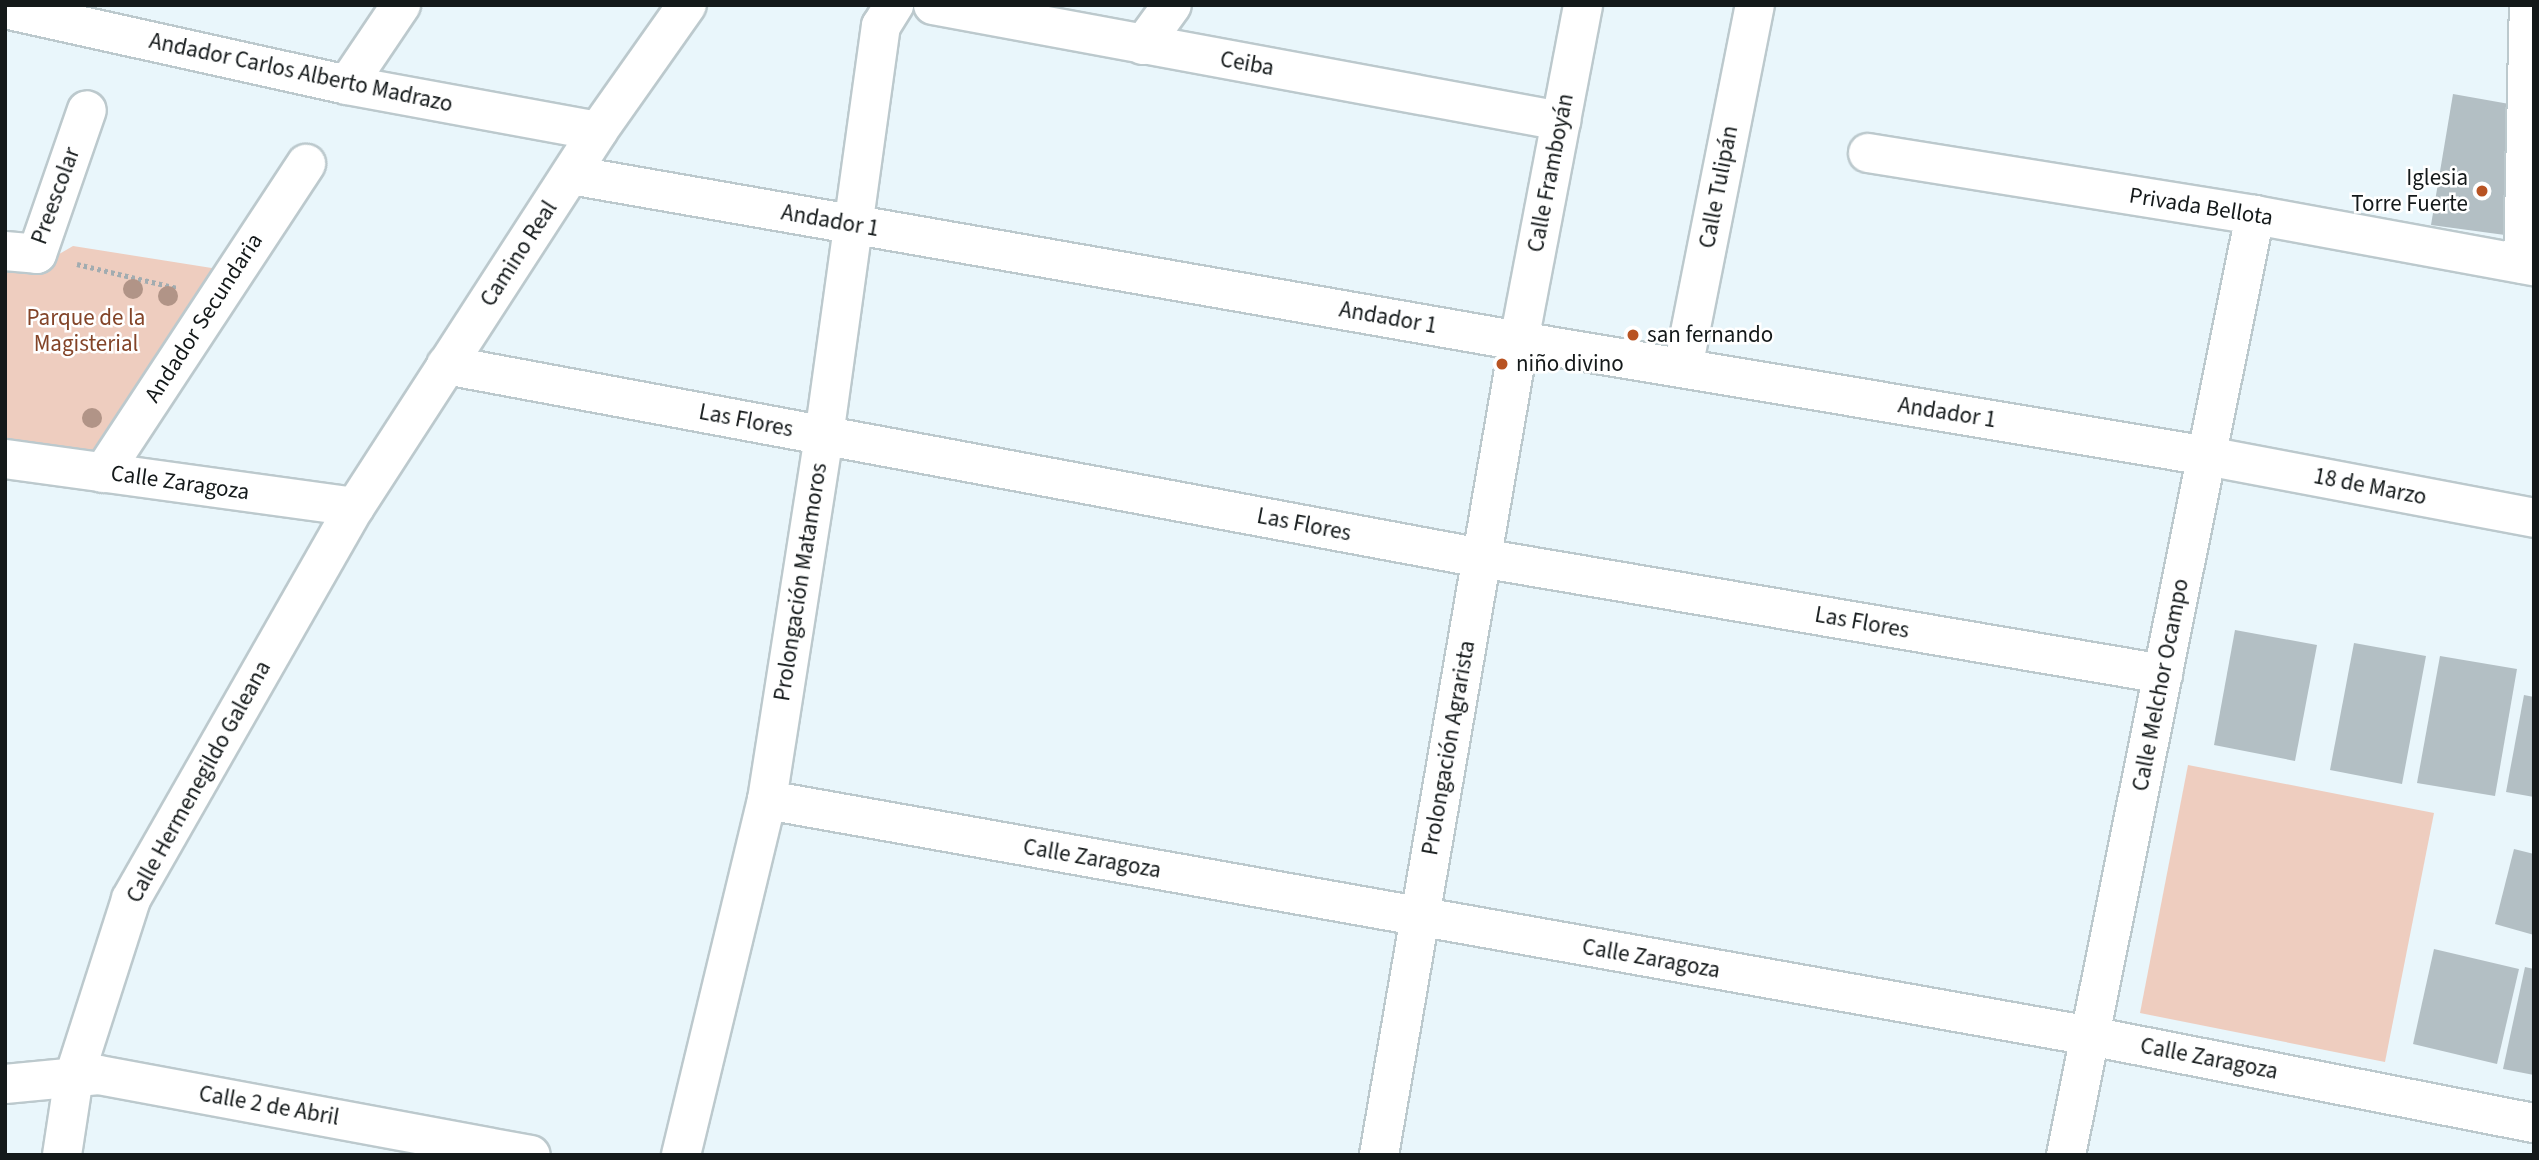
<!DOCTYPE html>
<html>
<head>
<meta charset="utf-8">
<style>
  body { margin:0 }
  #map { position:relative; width:2539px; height:1160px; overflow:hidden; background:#e9f6fb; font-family:"Source Sans 3",sans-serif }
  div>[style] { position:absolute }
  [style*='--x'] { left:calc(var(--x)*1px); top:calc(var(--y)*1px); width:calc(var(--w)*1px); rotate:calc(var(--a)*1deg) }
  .green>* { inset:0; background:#eecdbf }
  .building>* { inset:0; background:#b3bfc4 }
  .path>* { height:4.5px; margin-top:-2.25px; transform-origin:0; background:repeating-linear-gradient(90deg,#a2acb0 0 3.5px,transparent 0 7px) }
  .roads { filter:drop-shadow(2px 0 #bcc9cd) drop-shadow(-2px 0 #bcc9cd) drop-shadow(0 2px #bcc9cd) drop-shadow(0 -2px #bcc9cd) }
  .minor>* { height:38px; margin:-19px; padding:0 19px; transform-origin:19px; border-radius:19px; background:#fff }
  .trees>* { width:20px; height:20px; margin:-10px; border-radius:50%; background:#b19487 }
  .dots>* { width:19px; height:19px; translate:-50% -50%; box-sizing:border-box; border:4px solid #fff; border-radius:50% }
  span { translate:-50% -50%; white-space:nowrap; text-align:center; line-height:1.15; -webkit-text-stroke:5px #fff; paint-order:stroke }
  .street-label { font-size:23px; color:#14191a }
  .poi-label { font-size:23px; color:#14191a }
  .right { translate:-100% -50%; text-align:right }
  .left { translate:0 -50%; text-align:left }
  .park-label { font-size:23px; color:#834428 }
  .frame { position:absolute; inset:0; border:7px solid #14191a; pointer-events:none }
</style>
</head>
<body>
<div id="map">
  <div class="green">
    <i style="clip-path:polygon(73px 246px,218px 269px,101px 458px,5px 444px,5px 263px,42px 264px)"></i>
    <i style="clip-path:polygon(2188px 765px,2434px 813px,2385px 1062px,2140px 1013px)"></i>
  </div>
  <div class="building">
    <i style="clip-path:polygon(2453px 94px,2515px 105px,2505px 235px,2431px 225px)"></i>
    <i style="clip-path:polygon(2235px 630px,2317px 645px,2295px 761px,2214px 745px)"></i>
    <i style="clip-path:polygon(2354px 643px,2426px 656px,2402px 784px,2330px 770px)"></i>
    <i style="clip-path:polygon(2440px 656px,2517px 669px,2495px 796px,2417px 783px)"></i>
    <i style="clip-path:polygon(2524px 695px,2534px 697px,2534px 797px,2506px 792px)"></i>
    <i style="clip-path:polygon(2514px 849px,2534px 854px,2534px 935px,2495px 924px)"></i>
    <i style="clip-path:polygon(2434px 949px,2519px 969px,2497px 1064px,2413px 1044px)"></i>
    <i style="clip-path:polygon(2525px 967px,2534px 969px,2534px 1075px,2503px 1069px)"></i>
  </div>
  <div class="path">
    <i style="--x:77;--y:264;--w:103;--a:13.5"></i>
  </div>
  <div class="roads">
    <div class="minor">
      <i style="--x:933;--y:5;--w:639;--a:10.47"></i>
      <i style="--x:5;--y:9;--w:350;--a:12.5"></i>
      <i style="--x:347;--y:85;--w:255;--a:10.4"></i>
      <i style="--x:1143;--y:45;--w:49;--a:-54.1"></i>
      <i style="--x:347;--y:85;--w:97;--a:-56"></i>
      <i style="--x:1868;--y:153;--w:392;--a:9.1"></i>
      <i style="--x:2255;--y:215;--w:284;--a:10.4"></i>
      <i style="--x:571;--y:175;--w:962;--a:9.93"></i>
      <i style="--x:1519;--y:341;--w:698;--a:9.49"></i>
      <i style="--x:2207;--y:456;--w:333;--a:10.7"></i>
      <i style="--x:5;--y:251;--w:32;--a:5"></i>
      <i style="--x:37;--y:254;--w:152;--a:-70.9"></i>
      <i style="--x:2523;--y:264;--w:259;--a:-88.7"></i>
      <i style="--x:446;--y:365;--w:1053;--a:10.56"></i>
      <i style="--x:1481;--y:558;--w:692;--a:9.65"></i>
      <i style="--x:1683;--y:368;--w:370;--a:-78.8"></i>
      <i style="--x:5;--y:459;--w:353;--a:7.8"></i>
      <i style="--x:103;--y:473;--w:370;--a:-56.7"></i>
      <i style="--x:767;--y:800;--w:1344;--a:10.11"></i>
      <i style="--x:2090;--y:1036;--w:452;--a:11.1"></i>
      <i style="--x:5;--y:1084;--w:94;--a:-5.5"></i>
      <i style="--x:99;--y:1075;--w:439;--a:10.5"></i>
      <i style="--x:62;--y:1155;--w:79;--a:-81.3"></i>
      <i style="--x:74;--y:1077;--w:187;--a:-72.2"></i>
      <i style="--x:131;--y:899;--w:451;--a:-60.3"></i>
      <i style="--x:355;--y:507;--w:448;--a:-57.1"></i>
      <i style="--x:598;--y:131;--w:154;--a:-54.8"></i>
      <i style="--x:681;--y:1155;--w:365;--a:-76.4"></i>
      <i style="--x:767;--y:800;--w:368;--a:-81.1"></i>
      <i style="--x:824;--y:436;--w:414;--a:-82.1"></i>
      <i style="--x:881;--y:26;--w:25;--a:-58"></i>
      <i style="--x:1379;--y:1155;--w:826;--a:-80.24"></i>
      <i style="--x:1519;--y:341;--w:342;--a:-79.2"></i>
      <i style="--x:2066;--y:1155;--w:959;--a:-78.63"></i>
    </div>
  </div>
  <div class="trees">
    <i style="left:133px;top:289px"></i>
    <i style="left:168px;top:296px"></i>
    <i style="left:92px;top:418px"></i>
  </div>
  <div class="dots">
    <i style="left:2482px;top:191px;background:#b85322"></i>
    <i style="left:1633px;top:335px;background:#b85322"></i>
    <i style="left:1502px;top:364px;background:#b85322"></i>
  </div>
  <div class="street-label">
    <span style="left:1247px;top:64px;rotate:10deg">Ceiba</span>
    <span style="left:301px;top:73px;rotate:12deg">Andador Carlos Alberto Madrazo</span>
    <span style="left:1551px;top:173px;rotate:-79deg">Calle Framboyán</span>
    <span style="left:1719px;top:187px;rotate:-79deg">Calle Tulipán</span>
    <span style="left:56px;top:196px;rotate:-70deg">Preescolar</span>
    <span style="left:2201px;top:207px;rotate:9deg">Privada Bellota</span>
    <span style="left:830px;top:221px;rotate:10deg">Andador 1</span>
    <span style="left:519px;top:254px;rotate:-57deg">Camino Real</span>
    <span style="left:204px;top:318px;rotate:-57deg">Andador Secundaria</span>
    <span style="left:1388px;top:318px;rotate:10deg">Andador 1</span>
    <span style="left:1947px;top:413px;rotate:9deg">Andador 1</span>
    <span style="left:746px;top:421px;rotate:11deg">Las Flores</span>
    <span style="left:180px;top:483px;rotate:8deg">Calle Zaragoza</span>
    <span style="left:2370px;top:487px;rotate:11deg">18 de Marzo</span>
    <span style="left:1304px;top:525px;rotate:11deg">Las Flores</span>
    <span style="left:801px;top:582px;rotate:-81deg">Prolongación Matamoros</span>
    <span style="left:1862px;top:623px;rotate:10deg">Las Flores</span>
    <span style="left:2161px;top:685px;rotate:-79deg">Calle Melchor Ocampo</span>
    <span style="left:1449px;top:748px;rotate:-80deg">Prolongación Agrarista</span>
    <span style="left:199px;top:782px;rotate:-61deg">Calle Hermenegildo Galeana</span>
    <span style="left:1092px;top:859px;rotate:10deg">Calle Zaragoza</span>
    <span style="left:1651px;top:959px;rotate:10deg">Calle Zaragoza</span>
    <span style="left:2209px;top:1059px;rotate:11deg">Calle Zaragoza</span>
    <span style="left:269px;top:1106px;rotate:10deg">Calle 2 de Abril</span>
  </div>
  <div class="poi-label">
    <span class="right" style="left:2468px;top:191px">Iglesia<br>Torre Fuerte</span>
    <span class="left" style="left:1647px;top:335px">san fernando</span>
    <span class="left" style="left:1516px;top:364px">niño divino</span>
  </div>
  <div class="park-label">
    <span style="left:86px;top:331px">Parque de la<br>Magisterial</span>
  </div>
  <div class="frame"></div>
</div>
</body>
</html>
